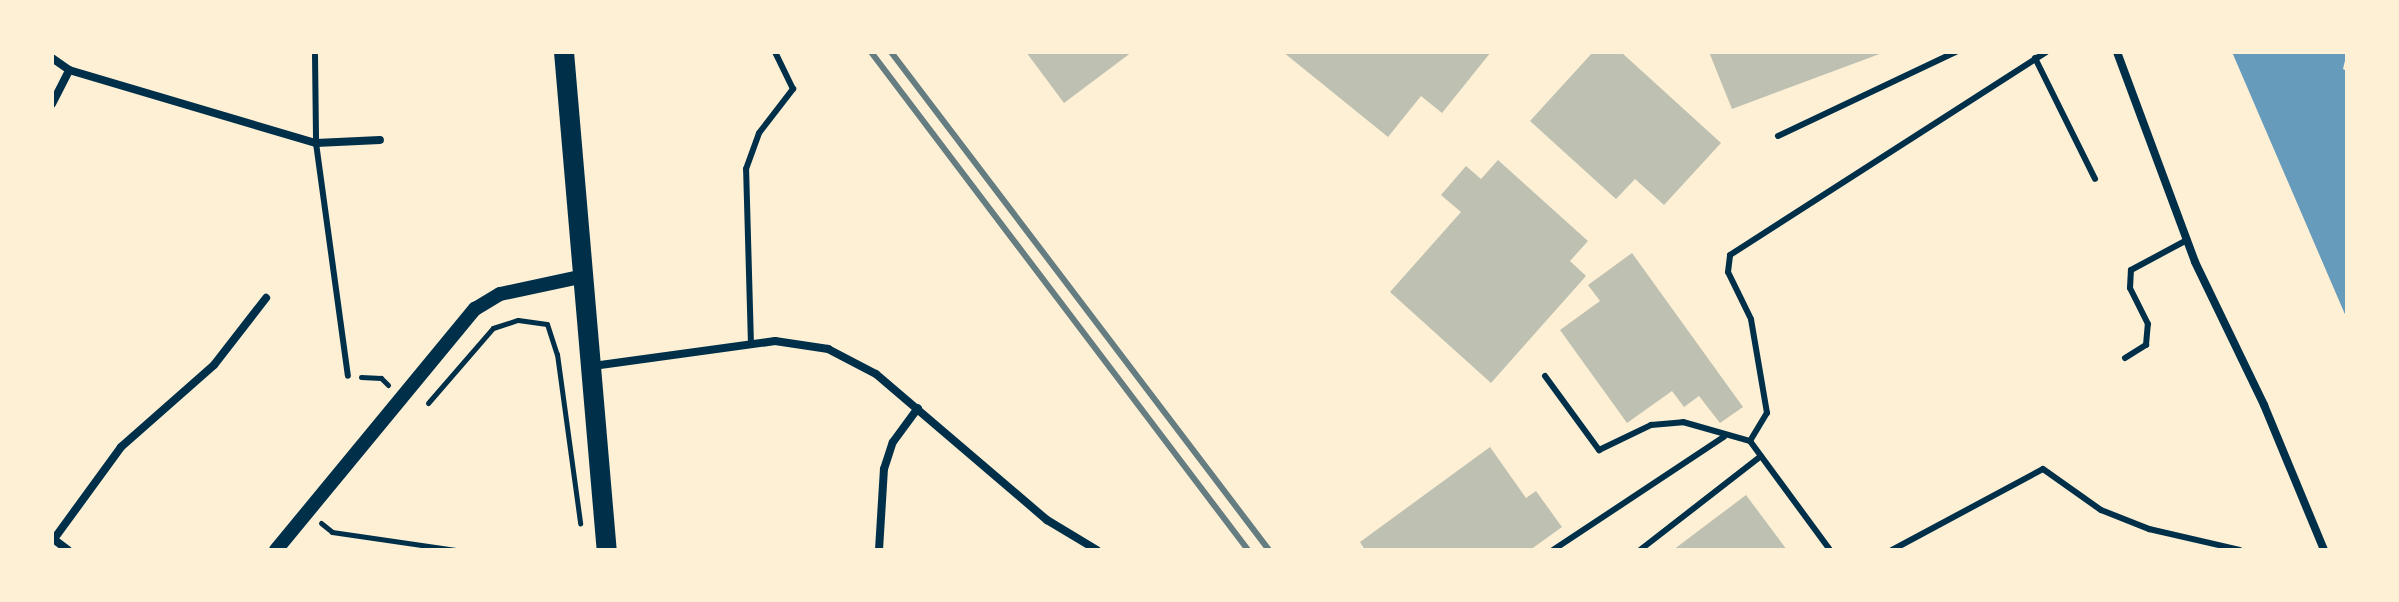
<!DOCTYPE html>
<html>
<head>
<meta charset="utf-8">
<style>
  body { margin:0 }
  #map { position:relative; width:2399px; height:602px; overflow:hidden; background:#fdf0d5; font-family:"Roboto Condensed",sans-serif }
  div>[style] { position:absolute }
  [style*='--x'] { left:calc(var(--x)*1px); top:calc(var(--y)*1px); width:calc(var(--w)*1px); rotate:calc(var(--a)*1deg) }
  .water>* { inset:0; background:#669bbc }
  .building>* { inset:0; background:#bec0b2 }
  .path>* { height:5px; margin:-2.5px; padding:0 2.5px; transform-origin:2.5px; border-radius:2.5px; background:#003049 }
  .service>* { height:6px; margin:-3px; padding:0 3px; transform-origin:3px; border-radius:3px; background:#003049 }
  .minor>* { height:8px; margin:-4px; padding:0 4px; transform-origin:4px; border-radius:4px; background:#003049 }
  .tertiary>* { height:14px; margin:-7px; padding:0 7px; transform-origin:7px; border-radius:7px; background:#003049 }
  .primary>* { height:20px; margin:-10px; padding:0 10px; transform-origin:10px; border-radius:10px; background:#003049 }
  .rail>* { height:6px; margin:-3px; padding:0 3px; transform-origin:3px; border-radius:3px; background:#657d81 }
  span { translate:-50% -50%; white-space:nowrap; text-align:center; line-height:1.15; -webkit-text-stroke:8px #fdf0d5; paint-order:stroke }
  .frame { position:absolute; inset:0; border:54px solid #fdf0d5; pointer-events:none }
</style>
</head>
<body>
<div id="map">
  <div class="water">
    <i style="clip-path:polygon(2232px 52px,2347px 52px,2343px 69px,2347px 71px,2347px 319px)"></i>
  </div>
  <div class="building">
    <i style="clip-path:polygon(1026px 52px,1132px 52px,1064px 103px)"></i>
    <i style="clip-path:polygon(1283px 52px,1491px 52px,1442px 113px,1421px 96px,1388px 137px)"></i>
    <i style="clip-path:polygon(1593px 52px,1621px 52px,1721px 143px,1664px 205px,1635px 179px,1616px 199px,1530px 121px)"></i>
    <i style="clip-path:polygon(1709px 52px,1885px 52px,1732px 109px)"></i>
    <i style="clip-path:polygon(1498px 160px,1588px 241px,1570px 261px,1586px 276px,1491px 383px,1390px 292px,1461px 212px,1441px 195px,1466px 166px,1481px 179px)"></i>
    <i style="clip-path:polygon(1632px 253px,1743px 407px,1720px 423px,1699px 396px,1684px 407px,1672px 391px,1627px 423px,1560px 330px,1600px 301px,1588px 285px)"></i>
    <i style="clip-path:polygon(1490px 447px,1526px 498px,1536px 491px,1562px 527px,1530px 550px,1365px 550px,1360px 542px)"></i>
    <i style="clip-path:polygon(1746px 495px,1787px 550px,1673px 550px)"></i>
  </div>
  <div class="path">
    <i style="--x:361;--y:377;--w:20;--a:3"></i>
    <i style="--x:381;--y:378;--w:10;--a:45"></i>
    <i style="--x:428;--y:403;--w:99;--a:-49.1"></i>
    <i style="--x:493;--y:328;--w:26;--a:-18"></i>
    <i style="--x:518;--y:320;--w:29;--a:8"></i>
    <i style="--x:547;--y:324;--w:32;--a:72"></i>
    <i style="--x:557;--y:354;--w:171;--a:82.2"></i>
    <i style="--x:321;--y:523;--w:14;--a:39"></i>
    <i style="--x:332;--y:532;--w:125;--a:8.3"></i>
  </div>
  <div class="service">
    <i style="--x:315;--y:55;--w:88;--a:89.3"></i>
    <i style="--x:316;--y:143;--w:235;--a:82.2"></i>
    <i style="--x:2035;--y:58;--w:135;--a:63.6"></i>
    <i style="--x:1778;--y:136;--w:197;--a:-25.3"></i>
    <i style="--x:751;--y:345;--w:176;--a:-91.6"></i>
    <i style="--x:746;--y:169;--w:38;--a:-70"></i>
    <i style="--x:759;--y:133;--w:56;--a:-52.3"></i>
    <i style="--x:793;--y:89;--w:41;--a:-115.9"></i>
    <i style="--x:2125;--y:358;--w:25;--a:-32"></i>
    <i style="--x:2146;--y:345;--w:21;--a:-85"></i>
    <i style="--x:2148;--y:324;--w:40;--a:-116.6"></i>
    <i style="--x:2130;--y:288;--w:18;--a:-87"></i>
    <i style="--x:2131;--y:270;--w:64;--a:-28.2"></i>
    <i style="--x:1545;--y:376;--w:92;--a:53.9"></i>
    <i style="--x:1599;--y:450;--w:58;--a:-25.7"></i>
    <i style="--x:1651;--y:425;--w:32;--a:-5"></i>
    <i style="--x:1683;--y:422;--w:70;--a:15.8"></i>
    <i style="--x:1750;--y:441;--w:33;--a:-59"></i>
    <i style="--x:1767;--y:413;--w:95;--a:-99.7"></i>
    <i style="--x:1751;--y:319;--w:52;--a:-116.1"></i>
    <i style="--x:1728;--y:272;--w:17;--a:-83"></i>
    <i style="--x:1730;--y:255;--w:376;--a:-32.7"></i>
    <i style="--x:1750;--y:441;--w:135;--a:53.7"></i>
    <i style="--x:1553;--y:550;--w:205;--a:-33.5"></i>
    <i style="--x:1640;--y:550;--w:153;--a:-37.8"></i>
    <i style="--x:1892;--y:550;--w:171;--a:-28.2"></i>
    <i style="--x:2043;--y:469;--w:71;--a:35.3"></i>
    <i style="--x:2101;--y:510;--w:52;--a:21.6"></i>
    <i style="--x:2149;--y:529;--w:93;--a:13"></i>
  </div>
  <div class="minor">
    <i style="--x:2117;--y:52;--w:224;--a:69.6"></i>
    <i style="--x:2195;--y:262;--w:159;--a:64.2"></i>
    <i style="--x:2264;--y:405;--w:157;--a:67.5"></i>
    <i style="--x:52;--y:58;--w:21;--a:35"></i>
    <i style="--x:69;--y:70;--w:258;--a:16.5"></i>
    <i style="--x:316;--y:143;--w:64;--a:-2.7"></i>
    <i style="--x:52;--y:104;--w:38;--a:-63"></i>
    <i style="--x:593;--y:366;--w:184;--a:-7.8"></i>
    <i style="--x:775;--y:341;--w:54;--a:8.6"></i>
    <i style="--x:828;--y:349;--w:54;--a:27.5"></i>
    <i style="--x:876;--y:374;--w:225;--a:40.5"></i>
    <i style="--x:1047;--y:520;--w:58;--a:31"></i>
    <i style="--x:52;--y:538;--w:20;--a:37"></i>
    <i style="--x:54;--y:539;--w:114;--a:-53.9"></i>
    <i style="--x:121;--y:447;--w:124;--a:-41.4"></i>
    <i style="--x:214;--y:365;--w:85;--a:-52.2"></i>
    <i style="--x:879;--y:550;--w:81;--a:-86.5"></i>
    <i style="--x:884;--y:469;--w:28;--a:-72"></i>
    <i style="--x:893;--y:442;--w:42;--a:-53.7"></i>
  </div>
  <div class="tertiary">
    <i style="--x:276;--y:550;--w:313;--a:-50.5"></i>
    <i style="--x:475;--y:309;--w:29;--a:-31"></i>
    <i style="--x:500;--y:294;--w:82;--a:-12"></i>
  </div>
  <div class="primary">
    <i style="--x:564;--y:52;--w:500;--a:85.1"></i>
  </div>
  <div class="rail">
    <i style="--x:871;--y:52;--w:625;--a:52.87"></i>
    <i style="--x:891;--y:52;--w:625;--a:52.8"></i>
  </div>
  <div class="frame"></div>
</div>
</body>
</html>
